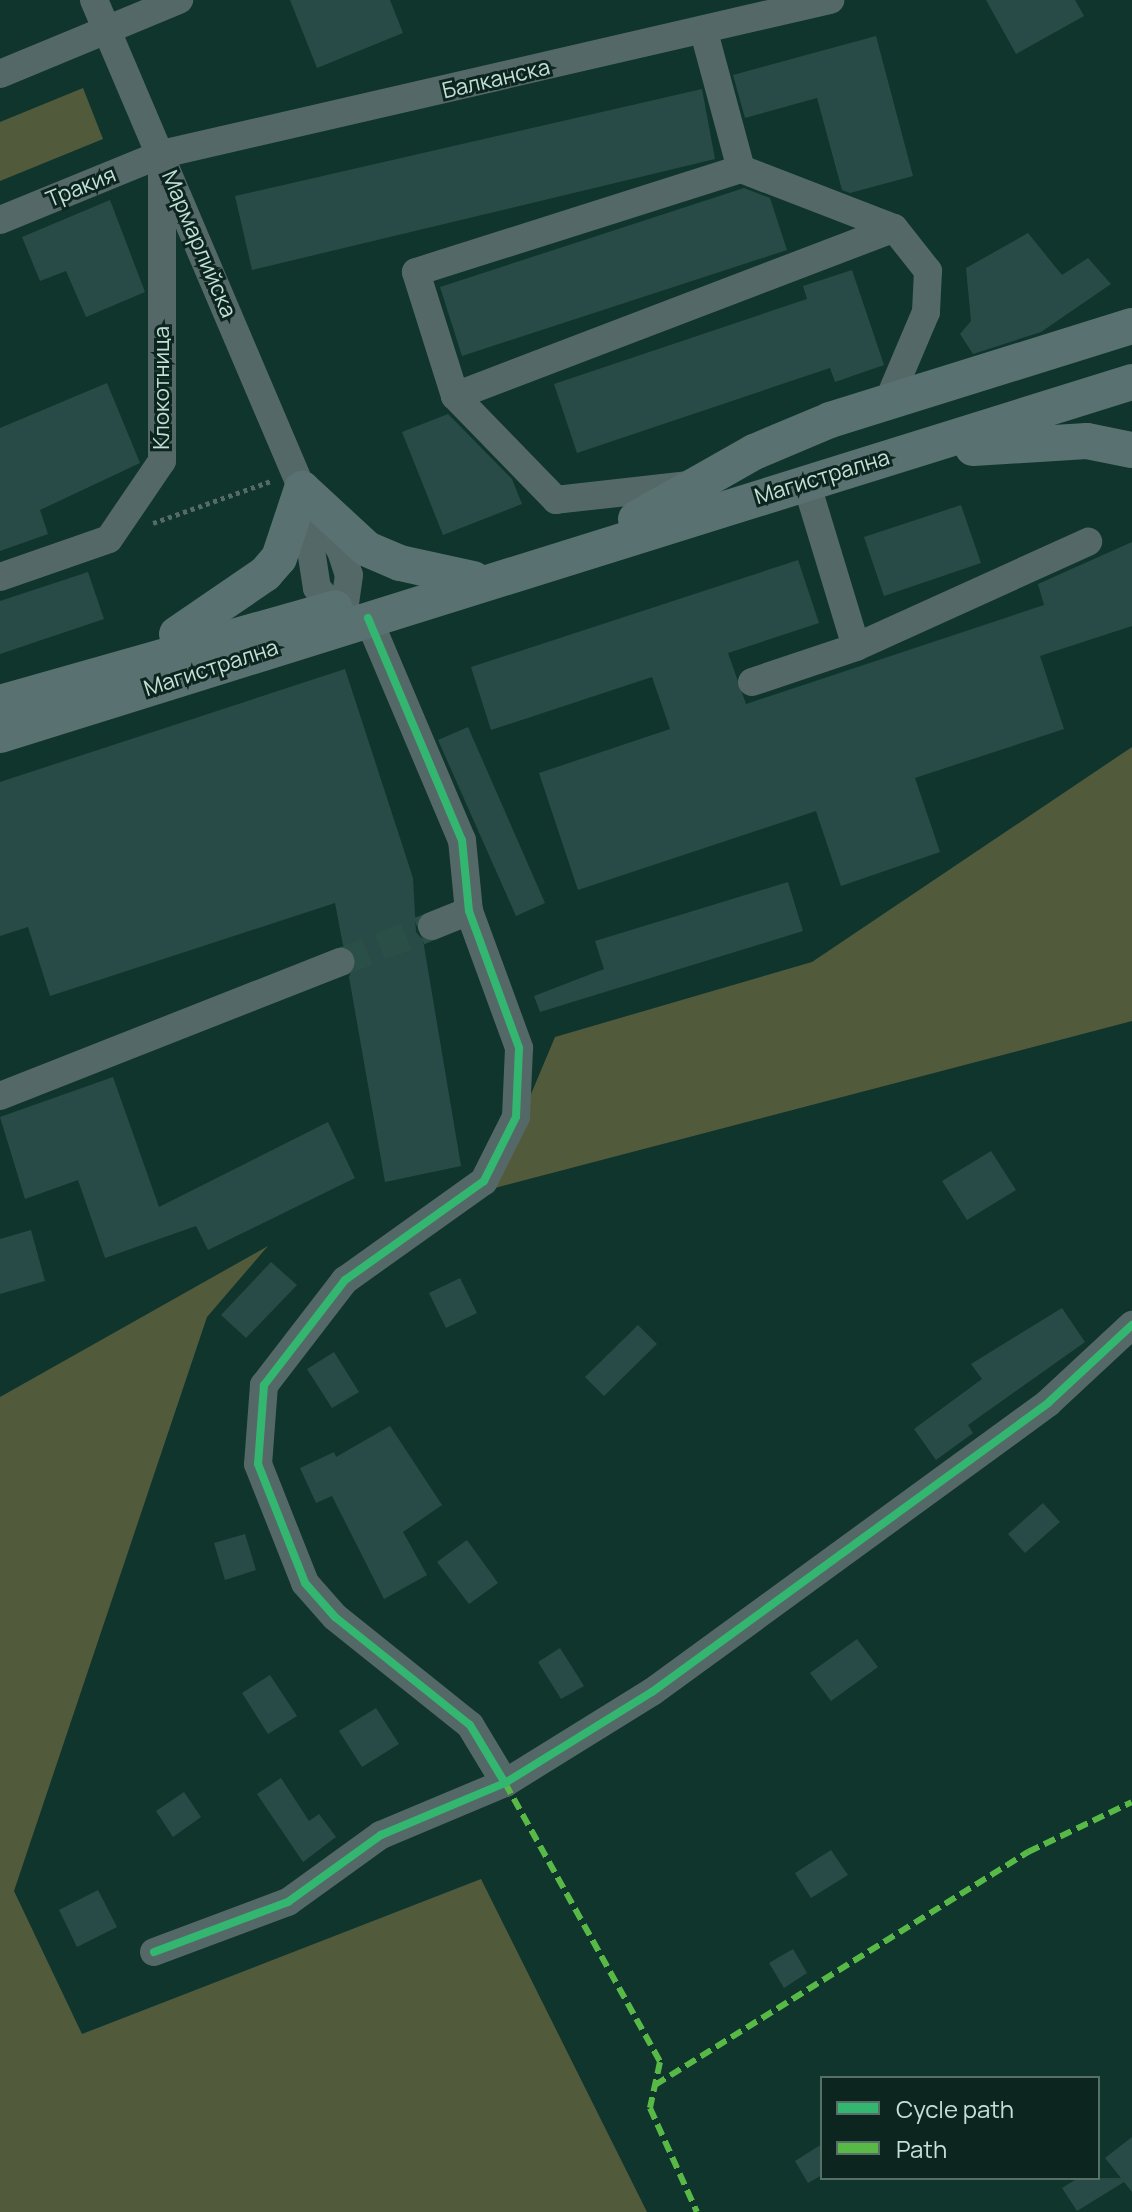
<!DOCTYPE html>
<html>
<head>
<meta charset="utf-8">
<style>
  body { margin:0 }
  #map { position:relative; width:1132px; height:2212px; overflow:hidden; background:#0f352d; font-family:Manrope,sans-serif }
  div>[style] { position:absolute }
  [style*='--x'] { left:calc(var(--x)*1px); top:calc(var(--y)*1px); width:calc(var(--w)*1px); rotate:calc(var(--a)*1deg) }
  .green>* { inset:0; background:#525a3c }
  .building>* { inset:0; background:#294b47 }
  .minor-tunnel>* { height:28px; margin-top:-14px; transform-origin:0; background:repeating-linear-gradient(90deg,#2a4f46 0 28px,transparent 0 42px) }
  .path>* { height:5px; margin-top:-2.5px; transform-origin:0; background:repeating-linear-gradient(90deg,#566a68 0 4px,transparent 0 8px) }
  .minor>* { height:28px; margin:-14px; padding:0 14px; transform-origin:14px; border-radius:14px; background:#556868 }
  .major>* { height:36px; margin:-18px; padding:0 18px; transform-origin:18px; border-radius:18px; background:#5a7171 }
  .quiet>* { height:6px; margin-top:-3px; transform-origin:0; background:repeating-linear-gradient(90deg,#58b947 0 12px,transparent 0 18px) }
  .cycleway>* { height:8px; margin:-4px; padding:0 4px; transform-origin:4px; border-radius:4px; background:#33b770 }
  span { translate:-50% -50%; white-space:nowrap; text-align:center; line-height:1.15; -webkit-text-stroke:6px #0d251f; paint-order:stroke }
  .street-label { font-size:22px; color:#c3e0d6 }
  .legend { position:absolute; left:820px; top:2076px; width:280px; height:104px; box-sizing:border-box; background:#0d251f; border:2px solid #567068; margin:0; padding:10px 14px; list-style:none; font-size:24px; color:#c3e0d6 }
  .legend li { display:flex; align-items:center; gap:16px; height:40px }
  .legend b { width:40px; border:2px solid #567068 }
</style>
</head>
<body>
<div id="map">
  <div class="green">
    <i style="clip-path:polygon(83px 88px,103px 139px,0 181px,0 122px)"></i>
    <i style="clip-path:polygon(1132px 747px,1132px 1021px,491px 1189px,555px 1037px,812px 962px)"></i>
    <i style="clip-path:polygon(268px 1246px,207px 1317px,14px 1891px,82px 2034px,481px 1879px,647px 2212px,0 2212px,0 1397px)"></i>
  </div>
  <div class="building">
    <i style="clip-path:polygon(290px 0,390px 0,403px 33px,317px 68px)"></i>
    <i style="clip-path:polygon(986px 0,1075px 0,1084px 16px,1016px 54px)"></i>
    <i style="clip-path:polygon(876px 36px,913px 176px,850px 193px,842px 190px,817px 98px,745px 118px,733px 75px)"></i>
    <i style="clip-path:polygon(702px 89px,715px 159px,252px 270px,235px 196px)"></i>
    <i style="clip-path:polygon(744px 188px,770px 198px,787px 250px,462px 356px,440px 287px)"></i>
    <i style="clip-path:polygon(110px 200px,145px 292px,86px 317px,66px 271px,40px 281px,22px 237px)"></i>
    <i style="clip-path:polygon(1028px 233px,1062px 275px,1088px 258px,1111px 284px,1041px 332px,973px 354px,960px 334px,971px 321px,966px 268px)"></i>
    <i style="clip-path:polygon(852px 270px,884px 365px,835px 382px,830px 368px,577px 453px,554px 384px,807px 299px,803px 286px)"></i>
    <i style="clip-path:polygon(107px 383px,140px 463px,40px 510px,48px 534px,0 551px,0 428px)"></i>
    <i style="clip-path:polygon(448px 414px,512px 479px,522px 504px,443px 535px,402px 432px)"></i>
    <i style="clip-path:polygon(961px 505px,981px 563px,884px 596px,864px 537px)"></i>
    <i style="clip-path:polygon(1132px 542px,1132px 626px,1040px 656px,1064px 729px,915px 778px,940px 852px,841px 886px,816px 811px,578px 890px,539px 773px,670px 729px,652px 677px,491px 730px,471px 667px,798px 560px,819px 623px,728px 653px,746px 704px,1044px 605px,1038px 584px)"></i>
    <i style="clip-path:polygon(88px 572px,104px 619px,0 654px,0 601px)"></i>
    <i style="clip-path:polygon(345px 669px,413px 878px,416px 932px,423px 940px,461px 1166px,385px 1182px,349px 977px,357px 957px,343px 945px,335px 903px,50px 996px,28px 927px,0 936px,0 782px)"></i>
    <i style="clip-path:polygon(468px 727px,545px 903px,516px 916px,438px 740px)"></i>
    <i style="clip-path:polygon(788px 882px,803px 931px,540px 1012px,534px 996px,604px 969px,595px 941px)"></i>
    <i style="clip-path:polygon(113px 1077px,159px 1207px,328px 1122px,355px 1178px,208px 1250px,196px 1226px,105px 1258px,78px 1180px,25px 1199px,0 1117px)"></i>
    <i style="clip-path:polygon(991px 1151px,1016px 1190px,967px 1220px,942px 1181px)"></i>
    <i style="clip-path:polygon(31px 1230px,45px 1281px,0 1294px,0 1239px)"></i>
    <i style="clip-path:polygon(271px 1262px,297px 1285px,246px 1338px,221px 1315px)"></i>
    <i style="clip-path:polygon(460px 1278px,477px 1313px,446px 1328px,429px 1293px)"></i>
    <i style="clip-path:polygon(1062px 1308px,1085px 1342px,968px 1425px,973px 1433px,936px 1460px,914px 1429px,982px 1379px,971px 1364px)"></i>
    <i style="clip-path:polygon(638px 1325px,657px 1344px,604px 1396px,585px 1377px)"></i>
    <i style="clip-path:polygon(334px 1352px,359px 1392px,332px 1408px,307px 1369px)"></i>
    <i style="clip-path:polygon(390px 1426px,442px 1505px,403px 1532px,427px 1575px,384px 1599px,332px 1496px,316px 1503px,300px 1468px,334px 1452px,336px 1457px)"></i>
    <i style="clip-path:polygon(1043px 1503px,1060px 1522px,1025px 1553px,1008px 1534px)"></i>
    <i style="clip-path:polygon(245px 1534px,256px 1570px,225px 1580px,214px 1543px)"></i>
    <i style="clip-path:polygon(467px 1540px,498px 1583px,469px 1604px,437px 1562px)"></i>
    <i style="clip-path:polygon(857px 1639px,878px 1667px,831px 1701px,810px 1673px)"></i>
    <i style="clip-path:polygon(560px 1648px,584px 1686px,561px 1699px,538px 1662px)"></i>
    <i style="clip-path:polygon(270px 1675px,297px 1716px,268px 1734px,242px 1693px)"></i>
    <i style="clip-path:polygon(376px 1708px,399px 1744px,362px 1767px,339px 1731px)"></i>
    <i style="clip-path:polygon(281px 1778px,309px 1821px,319px 1814px,336px 1837px,303px 1862px,257px 1794px)"></i>
    <i style="clip-path:polygon(184px 1792px,201px 1817px,173px 1837px,156px 1811px)"></i>
    <i style="clip-path:polygon(831px 1850px,848px 1875px,811px 1898px,795px 1873px)"></i>
    <i style="clip-path:polygon(98px 1890px,117px 1927px,77px 1947px,59px 1910px)"></i>
    <i style="clip-path:polygon(793px 1949px,807px 1973px,784px 1988px,769px 1963px)"></i>
    <i style="clip-path:polygon(1132px 2137px,1132px 2192px,1124px 2182px,1077px 2211px,1062px 2188px,1078px 2178px,1121px 2178px,1105px 2158px)"></i>
    <i style="clip-path:polygon(822px 2144px,822px 2175px,808px 2183px,795px 2161px)"></i>
  </div>
  <div class="minor-tunnel">
    <i style="--x:341;--y:962;--w:98;--a:-21.6"></i>
  </div>
  <div class="path">
    <i style="--x:153;--y:523;--w:125;--a:-19.6"></i>
  </div>
  <div class="minor">
    <i style="--x:94;--y:0;--w:531;--a:66.96"></i>
    <i style="--x:302;--y:489;--w:73;--a:57.8"></i>
    <i style="--x:341;--y:551;--w:25;--a:72"></i>
    <i style="--x:349;--y:575;--w:30;--a:98"></i>
    <i style="--x:345;--y:605;--w:26;--a:130"></i>
    <i style="--x:704;--y:32;--w:142;--a:74.9"></i>
    <i style="--x:741;--y:169;--w:164;--a:21.1"></i>
    <i style="--x:894;--y:228;--w:55;--a:51.7"></i>
    <i style="--x:928;--y:271;--w:41;--a:92.8"></i>
    <i style="--x:926;--y:312;--w:95;--a:113"></i>
    <i style="--x:0;--y:74;--w:194;--a:-22.5"></i>
    <i style="--x:0;--y:220;--w:175;--a:-22.2"></i>
    <i style="--x:162;--y:154;--w:686;--a:-12.98"></i>
    <i style="--x:455;--y:396;--w:470;--a:-20.9"></i>
    <i style="--x:806;--y:482;--w:172;--a:73.1"></i>
    <i style="--x:689;--y:485;--w:134;--a:173.6"></i>
    <i style="--x:556;--y:500;--w:145;--a:-134.2"></i>
    <i style="--x:455;--y:396;--w:130;--a:-107.5"></i>
    <i style="--x:416;--y:272;--w:341;--a:-17.6"></i>
    <i style="--x:303;--y:498;--w:91;--a:81.2"></i>
    <i style="--x:317;--y:588;--w:41;--a:48.9"></i>
    <i style="--x:0;--y:577;--w:115;--a:-19.2"></i>
    <i style="--x:109;--y:539;--w:94;--a:-55.8"></i>
    <i style="--x:162;--y:461;--w:294;--a:-90"></i>
    <i style="--x:368;--y:618;--w:241;--a:67.1"></i>
    <i style="--x:462;--y:840;--w:71;--a:84.4"></i>
    <i style="--x:469;--y:911;--w:146;--a:69.9"></i>
    <i style="--x:519;--y:1048;--w:69;--a:92.5"></i>
    <i style="--x:516;--y:1117;--w:72;--a:116.6"></i>
    <i style="--x:484;--y:1181;--w:171;--a:144.5"></i>
    <i style="--x:345;--y:1280;--w:133;--a:127.6"></i>
    <i style="--x:264;--y:1385;--w:79;--a:94.3"></i>
    <i style="--x:258;--y:1464;--w:128;--a:68.4"></i>
    <i style="--x:305;--y:1583;--w:45;--a:48.6"></i>
    <i style="--x:335;--y:1617;--w:173;--a:38.7"></i>
    <i style="--x:470;--y:1725;--w:68;--a:58.9"></i>
    <i style="--x:752;--y:682;--w:110;--a:-18.6"></i>
    <i style="--x:856;--y:647;--w:255;--a:-24.4"></i>
    <i style="--x:432;--y:926;--w:40;--a:-22"></i>
    <i style="--x:0;--y:1096;--w:366;--a:-21.5"></i>
    <i style="--x:154;--y:1952;--w:143;--a:-20.5"></i>
    <i style="--x:288;--y:1902;--w:115;--a:-35.8"></i>
    <i style="--x:381;--y:1835;--w:134;--a:-22.8"></i>
    <i style="--x:505;--y:1783;--w:173;--a:-31.8"></i>
    <i style="--x:652;--y:1692;--w:490;--a:-36.1"></i>
    <i style="--x:1048;--y:1403;--w:115;--a:-42.9"></i>
  </div>
  <div class="major">
    <i style="--x:973;--y:448;--w:114;--a:-3.5"></i>
    <i style="--x:1087;--y:441;--w:46;--a:11.3"></i>
    <i style="--x:636;--y:519;--w:136;--a:-29.6"></i>
    <i style="--x:754;--y:452;--w:82;--a:-22.8"></i>
    <i style="--x:830;--y:420;--w:316;--a:-17.3"></i>
    <i style="--x:177;--y:634;--w:107;--a:-34.3"></i>
    <i style="--x:265;--y:574;--w:21;--a:-49"></i>
    <i style="--x:279;--y:558;--w:73;--a:-71.6"></i>
    <i style="--x:302;--y:489;--w:88;--a:42.7"></i>
    <i style="--x:367;--y:549;--w:36;--a:23"></i>
    <i style="--x:400;--y:563;--w:75;--a:12.4"></i>
    <i style="--x:0;--y:703;--w:348;--a:-15.8"></i>
    <i style="--x:0;--y:735;--w:1186;--a:-17.32"></i>
  </div>
  <div class="quiet">
    <i style="--x:505;--y:1783;--w:319;--a:60.9"></i>
    <i style="--x:660;--y:2062;--w:47;--a:102.3"></i>
    <i style="--x:650;--y:2108;--w:114;--a:65.7"></i>
    <i style="--x:655;--y:2085;--w:440;--a:-32"></i>
    <i style="--x:1028;--y:1852;--w:115;--a:-25.7"></i>
  </div>
  <div class="cycleway">
    <i style="--x:368;--y:618;--w:241;--a:67.1"></i>
    <i style="--x:462;--y:840;--w:71;--a:84.4"></i>
    <i style="--x:469;--y:911;--w:146;--a:69.9"></i>
    <i style="--x:519;--y:1048;--w:69;--a:92.5"></i>
    <i style="--x:516;--y:1117;--w:72;--a:116.6"></i>
    <i style="--x:484;--y:1181;--w:171;--a:144.5"></i>
    <i style="--x:345;--y:1280;--w:133;--a:127.6"></i>
    <i style="--x:264;--y:1385;--w:79;--a:94.3"></i>
    <i style="--x:258;--y:1464;--w:128;--a:68.4"></i>
    <i style="--x:305;--y:1583;--w:45;--a:48.6"></i>
    <i style="--x:335;--y:1617;--w:173;--a:38.7"></i>
    <i style="--x:470;--y:1725;--w:68;--a:58.9"></i>
    <i style="--x:154;--y:1952;--w:143;--a:-20.5"></i>
    <i style="--x:288;--y:1902;--w:115;--a:-35.8"></i>
    <i style="--x:381;--y:1835;--w:134;--a:-22.8"></i>
    <i style="--x:505;--y:1783;--w:173;--a:-31.8"></i>
    <i style="--x:652;--y:1692;--w:490;--a:-36.1"></i>
    <i style="--x:1048;--y:1403;--w:115;--a:-42.9"></i>
  </div>
  <div class="street-label">
    <span style="left:496px;top:79px;rotate:-13deg">Балканска</span>
    <span style="left:81px;top:187px;rotate:-22deg">Тракия</span>
    <span style="left:199px;top:244px;rotate:67deg">Мармарлийска</span>
    <span style="left:162px;top:388px;rotate:-90deg">Клокотница</span>
    <span style="left:822px;top:477px;rotate:-17deg">Магистрална</span>
    <span style="left:211px;top:668px;rotate:-18deg">Магистрална</span>
  </div>
  <ul class="legend">
  <li><b style="height:10px;background:#33b770"></b>Cycle path</li>
  <li><b style="height:10px;background:#58b947"></b>Path</li>
  </ul>
</div>
</body>
</html>
